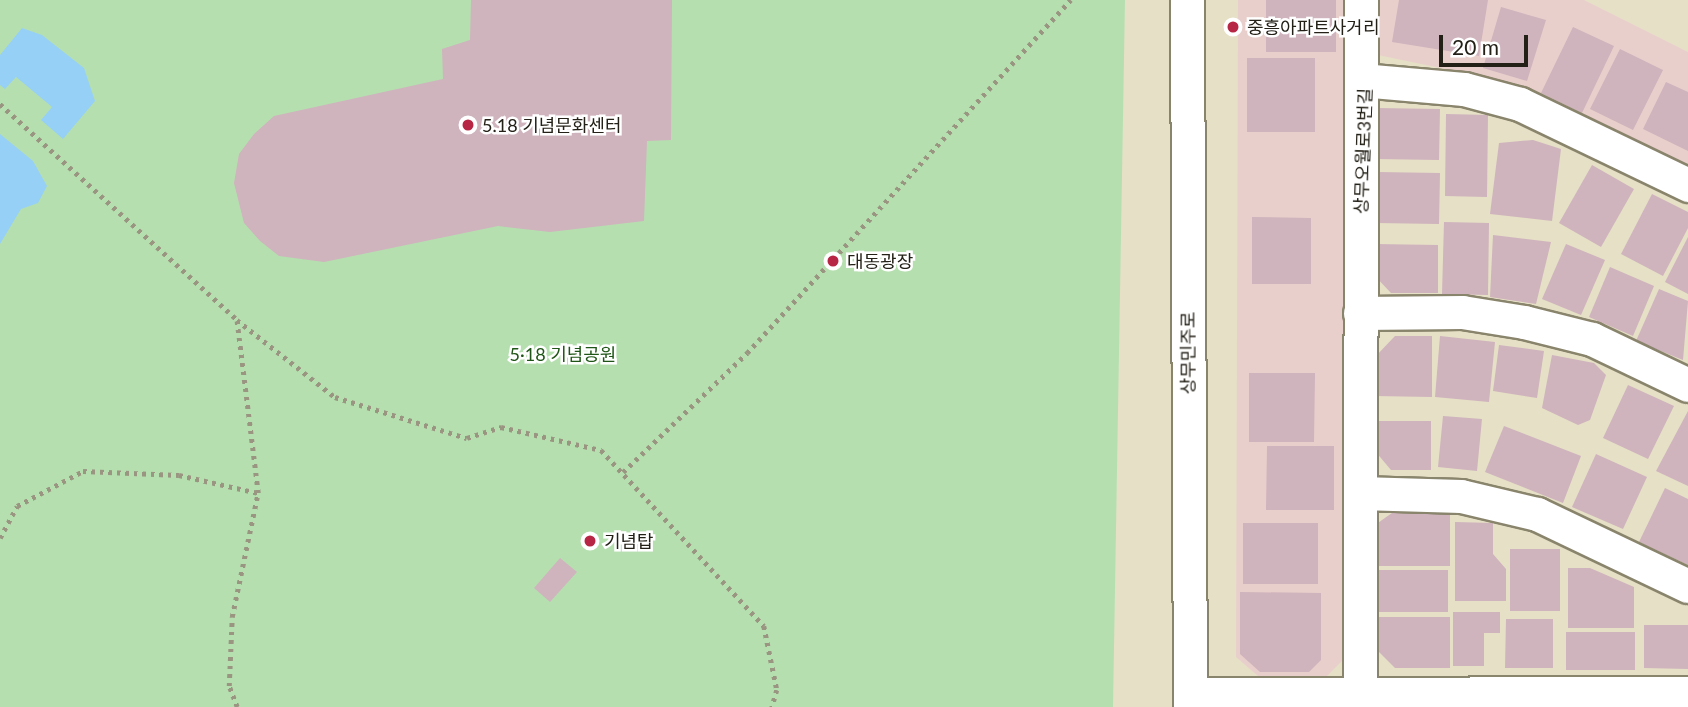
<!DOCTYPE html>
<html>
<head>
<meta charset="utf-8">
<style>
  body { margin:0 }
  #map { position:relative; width:1688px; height:707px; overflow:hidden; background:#e6e0c6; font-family:Lato,"Noto Sans KR",sans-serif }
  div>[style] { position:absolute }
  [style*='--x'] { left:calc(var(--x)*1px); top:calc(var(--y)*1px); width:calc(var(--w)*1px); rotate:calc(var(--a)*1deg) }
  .commercial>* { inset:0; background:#e9cfcb }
  .green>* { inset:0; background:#b6dfb0 }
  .water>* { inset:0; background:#96d0f6 }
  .building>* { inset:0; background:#cfb3bd }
  .path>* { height:4.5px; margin-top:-2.25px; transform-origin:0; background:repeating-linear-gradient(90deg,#999581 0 3.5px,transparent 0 8.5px) }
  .roads { filter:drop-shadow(2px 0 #89846c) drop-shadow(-2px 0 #89846c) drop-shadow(0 2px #89846c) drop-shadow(0 -2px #89846c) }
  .street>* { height:33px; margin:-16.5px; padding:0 16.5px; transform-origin:16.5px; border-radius:16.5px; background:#fff }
  .dots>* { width:19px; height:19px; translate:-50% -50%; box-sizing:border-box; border:4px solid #fff; border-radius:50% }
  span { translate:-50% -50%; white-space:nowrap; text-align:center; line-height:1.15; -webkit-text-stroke:5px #fff; paint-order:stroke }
  .poi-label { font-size:18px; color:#232017 }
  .left { translate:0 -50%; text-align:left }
  .street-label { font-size:18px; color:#232017 }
  .park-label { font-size:18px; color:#1f5516 }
  .scale { position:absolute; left:1439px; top:35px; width:89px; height:32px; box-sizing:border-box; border:4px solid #232017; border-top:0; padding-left:9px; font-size:21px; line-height:24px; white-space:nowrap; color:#232017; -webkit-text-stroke:5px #fff; paint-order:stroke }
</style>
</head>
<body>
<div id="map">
  <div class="commercial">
    <i style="clip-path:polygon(1238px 0,1345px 0,1343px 660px,1327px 676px,1258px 676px,1236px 657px)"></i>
    <i style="clip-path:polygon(1380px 0,1584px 0,1688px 52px,1688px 172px,1484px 77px,1378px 55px)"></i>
  </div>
  <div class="green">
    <i style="clip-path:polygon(0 0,1125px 0,1113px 707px,0 707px)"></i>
  </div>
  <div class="water">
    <i style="clip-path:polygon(22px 28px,42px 35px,84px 68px,95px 101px,63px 139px,41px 120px,52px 107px,16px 77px,5px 89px,0 85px,0 55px)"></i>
    <i style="clip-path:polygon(0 134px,33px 161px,47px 186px,38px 203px,21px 209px,0 244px)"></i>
  </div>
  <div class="building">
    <i style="clip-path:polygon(471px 0,672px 0,671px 140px,647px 141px,644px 221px,550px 232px,498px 226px,324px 262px,279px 256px,260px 241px,244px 223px,234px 183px,239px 154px,254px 134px,274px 116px,443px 79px,442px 49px,470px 40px)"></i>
    <i style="clip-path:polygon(1266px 0,1336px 0,1336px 52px,1266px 52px)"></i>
    <i style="clip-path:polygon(1399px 0,1488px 0,1479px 56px,1392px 42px)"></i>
    <i style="clip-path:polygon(1501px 7px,1546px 20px,1527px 81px,1483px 68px)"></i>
    <i style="clip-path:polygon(1573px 27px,1614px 46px,1582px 113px,1541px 93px)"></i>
    <i style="clip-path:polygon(1620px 49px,1663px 70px,1633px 130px,1590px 109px)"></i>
    <i style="clip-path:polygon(1247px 58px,1315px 58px,1315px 132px,1247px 132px)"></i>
    <i style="clip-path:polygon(1666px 82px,1688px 92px,1688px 151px,1643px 129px)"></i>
    <i style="clip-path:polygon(1376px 108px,1440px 109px,1439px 160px,1375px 159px)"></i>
    <i style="clip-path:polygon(1446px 114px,1488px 115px,1487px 197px,1445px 196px)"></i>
    <i style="clip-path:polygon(1533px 140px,1561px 149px,1552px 221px,1490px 214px,1499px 143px)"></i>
    <i style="clip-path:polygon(1592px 165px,1634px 189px,1601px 247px,1559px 223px)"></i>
    <i style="clip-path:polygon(1377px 172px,1440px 173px,1439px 224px,1376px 223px)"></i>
    <i style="clip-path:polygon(1652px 194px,1688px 212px,1688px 228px,1663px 276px,1621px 254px)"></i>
    <i style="clip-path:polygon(1252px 217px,1311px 218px,1311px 284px,1252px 284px)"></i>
    <i style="clip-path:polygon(1444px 222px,1489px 223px,1488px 295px,1442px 294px)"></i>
    <i style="clip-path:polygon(1493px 235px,1551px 242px,1536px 304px,1490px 297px)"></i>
    <i style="clip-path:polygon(1688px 237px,1688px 294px,1665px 282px)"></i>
    <i style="clip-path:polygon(1375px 244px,1438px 245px,1438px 293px,1391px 293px,1375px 276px)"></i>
    <i style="clip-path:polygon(1566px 244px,1605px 260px,1581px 315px,1542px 299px)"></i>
    <i style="clip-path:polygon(1610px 267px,1654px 286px,1633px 336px,1589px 317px)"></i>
    <i style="clip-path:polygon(1659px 289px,1688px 301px,1683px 360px,1636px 341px)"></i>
    <i style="clip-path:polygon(1395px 336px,1432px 336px,1432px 397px,1375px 396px,1375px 357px)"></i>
    <i style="clip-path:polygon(1440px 336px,1495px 342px,1489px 402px,1435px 397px)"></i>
    <i style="clip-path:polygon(1499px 345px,1544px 351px,1537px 398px,1493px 391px)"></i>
    <i style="clip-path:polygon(1552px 355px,1594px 363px,1606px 375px,1590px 420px,1578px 425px,1542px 408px)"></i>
    <i style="clip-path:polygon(1249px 373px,1315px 373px,1314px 442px,1249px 442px)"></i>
    <i style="clip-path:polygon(1628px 385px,1674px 406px,1648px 459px,1603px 438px)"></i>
    <i style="clip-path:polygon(1688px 411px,1688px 486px,1656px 471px)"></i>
    <i style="clip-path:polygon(1443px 416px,1482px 419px,1477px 471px,1438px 467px)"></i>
    <i style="clip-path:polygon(1375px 421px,1431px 421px,1431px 470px,1391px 470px,1375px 451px)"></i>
    <i style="clip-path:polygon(1504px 426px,1581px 456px,1563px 503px,1485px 472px)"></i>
    <i style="clip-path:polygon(1267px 446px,1334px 446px,1334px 510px,1266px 510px)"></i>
    <i style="clip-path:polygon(1596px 454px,1647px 477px,1623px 529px,1572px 507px)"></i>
    <i style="clip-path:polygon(1665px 488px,1688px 499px,1688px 565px,1639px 542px)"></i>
    <i style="clip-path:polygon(1392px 513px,1450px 514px,1450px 566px,1375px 566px,1375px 525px)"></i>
    <i style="clip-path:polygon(1455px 522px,1493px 523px,1493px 554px,1506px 569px,1506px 601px,1455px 601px)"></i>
    <i style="clip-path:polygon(1243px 523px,1318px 523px,1318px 584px,1243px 584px)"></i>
    <i style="clip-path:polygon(1510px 549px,1560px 549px,1560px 611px,1510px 611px)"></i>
    <i style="clip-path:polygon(560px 558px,577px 572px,550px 602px,534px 588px)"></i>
    <i style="clip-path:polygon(1568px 568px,1590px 568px,1634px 587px,1634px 628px,1568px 628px)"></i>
    <i style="clip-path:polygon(1374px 570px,1448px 570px,1448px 612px,1374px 612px)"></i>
    <i style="clip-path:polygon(1240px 592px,1321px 593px,1321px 660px,1309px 672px,1260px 672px,1240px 654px)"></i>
    <i style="clip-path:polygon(1453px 612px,1500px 612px,1500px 633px,1484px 633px,1484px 666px,1453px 666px)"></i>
    <i style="clip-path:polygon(1376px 617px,1450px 617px,1450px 668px,1395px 668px,1376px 649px)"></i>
    <i style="clip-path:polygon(1506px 619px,1553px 619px,1553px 668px,1505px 668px)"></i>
    <i style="clip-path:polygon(1644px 625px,1688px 625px,1688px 669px,1644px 668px)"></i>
    <i style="clip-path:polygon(1566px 632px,1635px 632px,1635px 670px,1566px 670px)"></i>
  </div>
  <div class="path">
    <i style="--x:0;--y:104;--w:321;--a:42.3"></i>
    <i style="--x:237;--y:320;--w:125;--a:38.2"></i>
    <i style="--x:335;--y:397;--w:138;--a:17.3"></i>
    <i style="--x:467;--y:438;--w:36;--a:-18"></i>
    <i style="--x:501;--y:427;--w:103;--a:13"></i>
    <i style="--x:601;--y:450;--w:240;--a:47.2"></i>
    <i style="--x:764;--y:626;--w:65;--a:78.5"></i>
    <i style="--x:777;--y:690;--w:18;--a:106"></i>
    <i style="--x:623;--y:472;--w:172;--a:-43.8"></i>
    <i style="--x:747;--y:353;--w:479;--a:-47.5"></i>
    <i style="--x:0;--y:538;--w:36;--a:-62"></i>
    <i style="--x:17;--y:506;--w:75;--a:-27.9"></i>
    <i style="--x:83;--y:471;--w:96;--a:2.4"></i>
    <i style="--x:179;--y:475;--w:81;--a:12.8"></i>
    <i style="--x:237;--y:707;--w:22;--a:-111"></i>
    <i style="--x:229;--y:686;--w:69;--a:-87.5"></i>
    <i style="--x:232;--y:617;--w:127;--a:-78.2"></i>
    <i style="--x:258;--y:493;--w:173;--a:-97"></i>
  </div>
  <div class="roads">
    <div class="street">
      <i style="--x:1187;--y:0;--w:707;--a:89.76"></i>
      <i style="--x:1361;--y:80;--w:103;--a:5"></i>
      <i style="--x:1464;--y:89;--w:58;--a:15"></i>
      <i style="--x:1520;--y:104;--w:187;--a:25.7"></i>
      <i style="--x:1360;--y:313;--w:102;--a:-0.6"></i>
      <i style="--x:1462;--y:312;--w:63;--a:9.2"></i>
      <i style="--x:1524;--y:322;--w:70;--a:14"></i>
      <i style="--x:1592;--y:339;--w:106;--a:25.6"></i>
      <i style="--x:1360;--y:493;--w:101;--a:1.7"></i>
      <i style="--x:1461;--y:496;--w:78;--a:13.3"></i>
      <i style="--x:1537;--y:514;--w:167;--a:25.5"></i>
      <i style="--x:1190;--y:694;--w:498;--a:-0.1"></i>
      <i style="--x:1360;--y:707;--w:707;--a:-89.92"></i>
    </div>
  </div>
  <div class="dots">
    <i style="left:1233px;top:27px;background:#b82645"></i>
    <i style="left:468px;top:125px;background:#b82645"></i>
    <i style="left:833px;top:261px;background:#b82645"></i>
    <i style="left:590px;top:541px;background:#b82645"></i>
  </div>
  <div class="poi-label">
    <span class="left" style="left:1247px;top:27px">중흥아파트사거리</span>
    <span class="left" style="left:482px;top:125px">5.18 기념문화센터</span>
    <span class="left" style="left:847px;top:261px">대동광장</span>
    <span class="left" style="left:604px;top:541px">기념탑</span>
  </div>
  <div class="street-label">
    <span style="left:1363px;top:151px;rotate:-88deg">상무오월로3번길</span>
    <span style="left:1188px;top:353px;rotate:-90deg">상무민주로</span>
  </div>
  <div class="park-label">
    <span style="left:563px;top:354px">5·18 기념공원</span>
  </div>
  <div class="scale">20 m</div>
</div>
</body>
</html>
